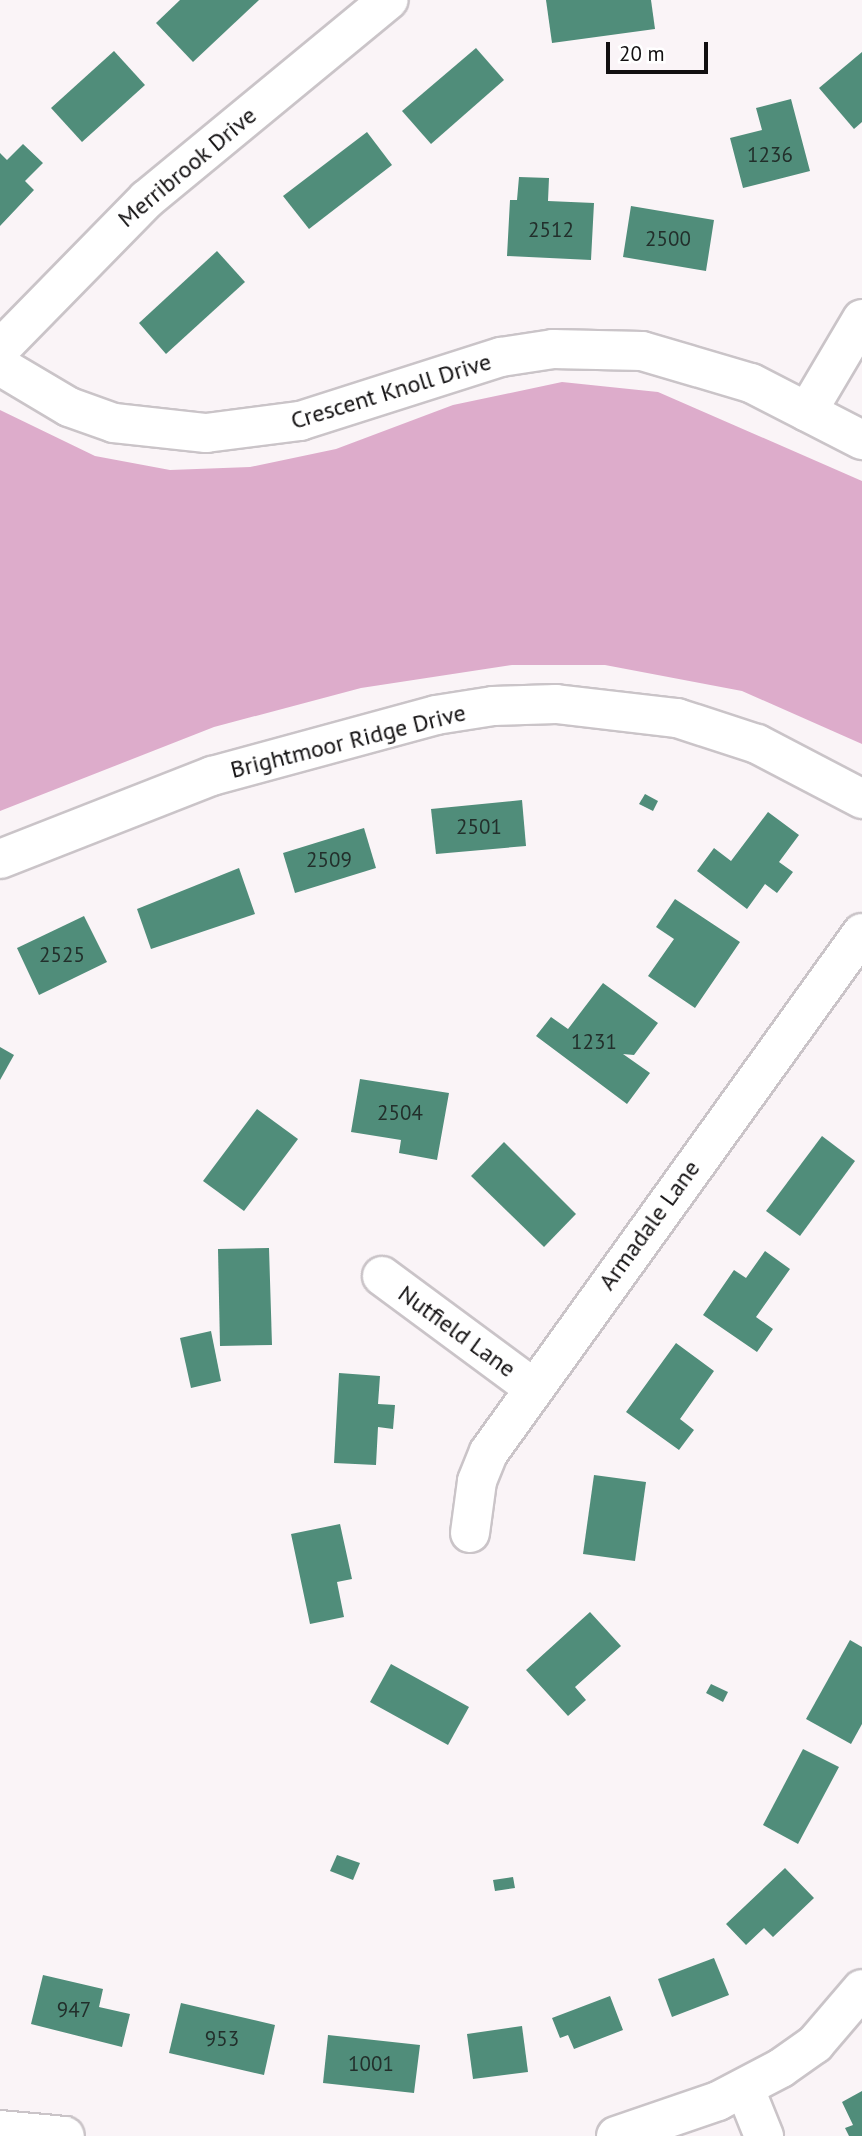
<!DOCTYPE html>
<html>
<head>
<meta charset="utf-8">
<style>
  body { margin:0 }
  #map { position:relative; width:862px; height:2136px; overflow:hidden; background:#faf4f7; font-family:"PT Sans",sans-serif }
  div>[style] { position:absolute }
  [style*='--x'] { left:calc(var(--x)*1px); top:calc(var(--y)*1px); width:calc(var(--w)*1px); rotate:calc(var(--a)*1deg) }
  .forest>* { inset:0; background:#ddaccb }
  .building>* { inset:0; background:#508d7a }
  .roads { filter:drop-shadow(2px 0 #cac4c8) drop-shadow(-2px 0 #cac4c8) drop-shadow(0 2px #cac4c8) drop-shadow(0 -2px #cac4c8) }
  .minor>* { height:38px; margin:-19px; padding:0 19px; transform-origin:19px; border-radius:19px; background:#fff }
  span { translate:-50% -50%; white-space:nowrap; text-align:center; line-height:1.15; -webkit-text-stroke:5px #fff; paint-order:stroke }
  .number-label { font-size:21px; color:#222f2b }
  .number-label span { -webkit-text-stroke-width:0 }
  .street-label { font-size:24px; color:#121011 }
  .scale { position:absolute; left:606px; top:42px; width:102px; height:32px; box-sizing:border-box; border:4px solid #121011; border-top:0; padding-left:9px; font-size:21px; line-height:24px; white-space:nowrap; color:#121011; -webkit-text-stroke:5px #fff; paint-order:stroke }
</style>
</head>
<body>
<div id="map">
  <div class="forest">
    <i style="clip-path:polygon(562px 382px,658px 392px,862px 481px,862px 744px,742px 691px,605px 665px,512px 665px,361px 688px,214px 727px,0 811px,0 410px,95px 456px,170px 470px,250px 467px,336px 449px,453px 405px)"></i>
  </div>
  <div class="building">
    <i style="clip-path:polygon(180px 0,259px 0,193px 62px,156px 23px)"></i>
    <i style="clip-path:polygon(546px 0,651px 0,655px 29px,552px 43px)"></i>
    <i style="clip-path:polygon(476px 48px,504px 80px,431px 144px,402px 111px)"></i>
    <i style="clip-path:polygon(114px 51px,145px 85px,82px 142px,51px 108px)"></i>
    <i style="clip-path:polygon(862px 52px,862px 122px,854px 129px,819px 88px)"></i>
    <i style="clip-path:polygon(791px 99px,810px 171px,743px 188px,730px 138px,762px 130px,756px 108px)"></i>
    <i style="clip-path:polygon(367px 132px,392px 165px,309px 229px,283px 196px)"></i>
    <i style="clip-path:polygon(23px 144px,43px 163px,25px 181px,34px 190px,0 226px,0 153px,7px 160px)"></i>
    <i style="clip-path:polygon(519px 177px,549px 178px,548px 201px,594px 203px,591px 260px,507px 256px,510px 200px,517px 200px)"></i>
    <i style="clip-path:polygon(631px 206px,714px 220px,706px 271px,623px 257px)"></i>
    <i style="clip-path:polygon(217px 251px,245px 282px,166px 354px,139px 323px)"></i>
    <i style="clip-path:polygon(645px 794px,658px 801px,653px 811px,639px 804px)"></i>
    <i style="clip-path:polygon(522px 800px,526px 846px,436px 854px,431px 809px)"></i>
    <i style="clip-path:polygon(768px 812px,799px 835px,779px 862px,793px 872px,777px 893px,765px 884px,747px 909px,697px 871px,714px 848px,731px 861px)"></i>
    <i style="clip-path:polygon(364px 828px,376px 868px,295px 893px,283px 853px)"></i>
    <i style="clip-path:polygon(239px 868px,255px 914px,151px 949px,137px 909px)"></i>
    <i style="clip-path:polygon(675px 899px,740px 942px,695px 1008px,648px 976px,674px 939px,656px 927px)"></i>
    <i style="clip-path:polygon(84px 916px,107px 962px,39px 995px,17px 948px)"></i>
    <i style="clip-path:polygon(603px 983px,658px 1023px,634px 1055px,623px 1054px,650px 1073px,627px 1104px,536px 1036px,551px 1017px,568px 1029px)"></i>
    <i style="clip-path:polygon(0 1047px,14px 1055px,0 1080px)"></i>
    <i style="clip-path:polygon(360px 1079px,449px 1093px,437px 1160px,399px 1153px,401px 1140px,351px 1132px)"></i>
    <i style="clip-path:polygon(257px 1109px,298px 1139px,244px 1211px,203px 1181px)"></i>
    <i style="clip-path:polygon(822px 1136px,855px 1161px,800px 1236px,766px 1211px)"></i>
    <i style="clip-path:polygon(504px 1142px,576px 1214px,544px 1247px,471px 1176px)"></i>
    <i style="clip-path:polygon(269px 1248px,272px 1345px,220px 1346px,218px 1249px)"></i>
    <i style="clip-path:polygon(765px 1251px,790px 1269px,756px 1317px,773px 1329px,757px 1352px,703px 1315px,734px 1270px,746px 1278px)"></i>
    <i style="clip-path:polygon(211px 1331px,221px 1381px,191px 1388px,180px 1338px)"></i>
    <i style="clip-path:polygon(676px 1343px,714px 1371px,680px 1419px,694px 1430px,679px 1450px,626px 1412px)"></i>
    <i style="clip-path:polygon(339px 1373px,380px 1376px,378px 1404px,395px 1405px,393px 1429px,378px 1427px,376px 1465px,334px 1463px)"></i>
    <i style="clip-path:polygon(594px 1475px,646px 1482px,635px 1561px,583px 1554px)"></i>
    <i style="clip-path:polygon(340px 1524px,352px 1579px,337px 1582px,344px 1617px,310px 1624px,291px 1534px)"></i>
    <i style="clip-path:polygon(590px 1612px,621px 1646px,575px 1687px,586px 1700px,568px 1716px,526px 1670px)"></i>
    <i style="clip-path:polygon(850px 1640px,862px 1647px,862px 1724px,851px 1744px,806px 1719px)"></i>
    <i style="clip-path:polygon(391px 1664px,469px 1707px,448px 1745px,370px 1702px)"></i>
    <i style="clip-path:polygon(711px 1684px,728px 1692px,723px 1702px,706px 1693px)"></i>
    <i style="clip-path:polygon(803px 1749px,839px 1767px,798px 1844px,763px 1825px)"></i>
    <i style="clip-path:polygon(337px 1855px,360px 1863px,353px 1880px,330px 1871px)"></i>
    <i style="clip-path:polygon(785px 1868px,814px 1898px,773px 1937px,764px 1928px,746px 1945px,726px 1924px)"></i>
    <i style="clip-path:polygon(513px 1877px,515px 1888px,495px 1891px,493px 1880px)"></i>
    <i style="clip-path:polygon(714px 1958px,729px 1995px,672px 2017px,658px 1979px)"></i>
    <i style="clip-path:polygon(43px 1975px,103px 1989px,99px 2007px,130px 2014px,122px 2047px,31px 2024px)"></i>
    <i style="clip-path:polygon(610px 1996px,623px 2030px,574px 2049px,568px 2035px,560px 2038px,552px 2018px)"></i>
    <i style="clip-path:polygon(181px 2003px,275px 2025px,264px 2075px,169px 2053px)"></i>
    <i style="clip-path:polygon(522px 2026px,528px 2072px,473px 2079px,467px 2034px)"></i>
    <i style="clip-path:polygon(328px 2035px,420px 2045px,414px 2093px,323px 2083px)"></i>
    <i style="clip-path:polygon(862px 2091px,862px 2136px,849px 2136px,845px 2128px,853px 2125px,842px 2102px)"></i>
  </div>
  <div class="roads">
    <div class="minor">
      <i style="--x:0;--y:349;--w:210;--a:-45.6"></i>
      <i style="--x:147;--y:199;--w:313;--a:-39.5"></i>
      <i style="--x:0;--y:366;--w:80;--a:30.7"></i>
      <i style="--x:69;--y:407;--w:48;--a:19.6"></i>
      <i style="--x:114;--y:423;--w:93;--a:6.2"></i>
      <i style="--x:206;--y:433;--w:95;--a:-7.3"></i>
      <i style="--x:300;--y:421;--w:211;--a:-17.7"></i>
      <i style="--x:501;--y:357;--w:53;--a:-8.7"></i>
      <i style="--x:553;--y:349;--w:89;--a:1.3"></i>
      <i style="--x:642;--y:351;--w:114;--a:16.4"></i>
      <i style="--x:751;--y:383;--w:125;--a:27.2"></i>
      <i style="--x:807;--y:412;--w:108;--a:-59.4"></i>
      <i style="--x:0;--y:859;--w:228;--a:-21.4"></i>
      <i style="--x:212;--y:776;--w:232;--a:-15.2"></i>
      <i style="--x:436;--y:715;--w:58;--a:-9"></i>
      <i style="--x:493;--y:706;--w:63;--a:-1.8"></i>
      <i style="--x:556;--y:704;--w:122;--a:6.6"></i>
      <i style="--x:677;--y:718;--w:84;--a:18"></i>
      <i style="--x:757;--y:744;--w:119;--a:27.6"></i>
      <i style="--x:382;--y:1276;--w:187;--a:36.5"></i>
      <i style="--x:470;--y:1533;--w:52;--a:-82.3"></i>
      <i style="--x:477;--y:1481;--w:31;--a:-68"></i>
      <i style="--x:489;--y:1452;--w:639;--a:-54.3"></i>
      <i style="--x:745;--y:2089;--w:51;--a:68"></i>
      <i style="--x:0;--y:2130;--w:65;--a:5.3"></i>
      <i style="--x:616;--y:2136;--w:108;--a:-18.9"></i>
      <i style="--x:718;--y:2101;--w:71;--a:-27.6"></i>
      <i style="--x:781;--y:2068;--w:42;--a:-35.2"></i>
      <i style="--x:815;--y:2044;--w:72;--a:-49.5"></i>
    </div>
  </div>
  <div class="number-label">
    <span style="left:770px;top:155px">1236</span>
    <span style="left:551px;top:230px">2512</span>
    <span style="left:668px;top:239px">2500</span>
    <span style="left:479px;top:827px">2501</span>
    <span style="left:329px;top:860px">2509</span>
    <span style="left:62px;top:955px">2525</span>
    <span style="left:594px;top:1042px">1231</span>
    <span style="left:400px;top:1113px">2504</span>
    <span style="left:74px;top:2010px">947</span>
    <span style="left:222px;top:2039px">953</span>
    <span style="left:371px;top:2064px">1001</span>
  </div>
  <div class="street-label">
    <span style="left:187px;top:167px;rotate:-40deg">Merribrook Drive</span>
    <span style="left:391px;top:391px;rotate:-17deg">Crescent Knoll Drive</span>
    <span style="left:348px;top:741px;rotate:-14deg">Brightmoor Ridge Drive</span>
    <span style="left:649px;top:1225px;rotate:-54deg">Armadale Lane</span>
    <span style="left:457px;top:1331px;rotate:36deg">Nutfield Lane</span>
  </div>
  <div class="scale">20 m</div>
</div>
</body>
</html>
